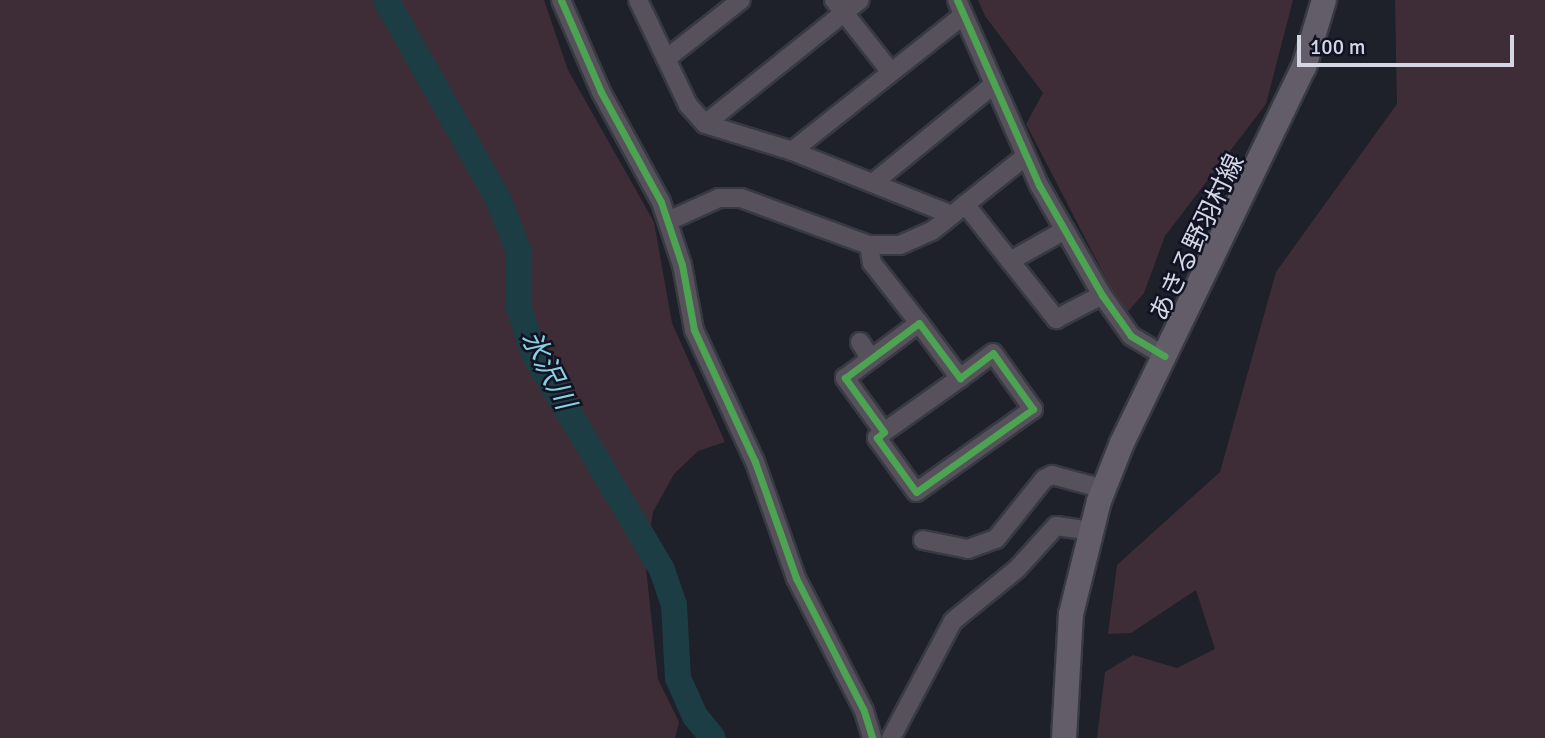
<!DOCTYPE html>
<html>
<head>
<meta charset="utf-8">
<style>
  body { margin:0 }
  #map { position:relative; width:1545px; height:738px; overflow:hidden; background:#1e202a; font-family:Signika,"Noto Sans JP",sans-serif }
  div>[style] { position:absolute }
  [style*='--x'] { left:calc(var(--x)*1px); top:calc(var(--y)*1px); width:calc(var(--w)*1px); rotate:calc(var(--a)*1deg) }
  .green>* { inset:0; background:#3e2d37 }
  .river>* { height:26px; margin:-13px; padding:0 13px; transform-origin:13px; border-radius:13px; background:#1c3d44 }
  .roads { filter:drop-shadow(2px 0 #383a43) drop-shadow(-2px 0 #383a43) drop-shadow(0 2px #383a43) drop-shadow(0 -2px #383a43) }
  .street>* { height:18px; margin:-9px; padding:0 9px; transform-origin:9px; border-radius:9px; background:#56515b }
  .secondary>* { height:24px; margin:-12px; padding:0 12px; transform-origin:12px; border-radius:12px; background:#635d69 }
  .cycleway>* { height:7px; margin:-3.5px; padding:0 3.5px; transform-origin:3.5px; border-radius:3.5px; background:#4ca352 }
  span { translate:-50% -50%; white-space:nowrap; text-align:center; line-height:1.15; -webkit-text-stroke:5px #111324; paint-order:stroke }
  .street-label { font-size:26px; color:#d4d6e3 }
  .water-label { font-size:28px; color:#8ad0de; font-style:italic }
  .scale { position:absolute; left:1297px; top:35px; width:217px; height:32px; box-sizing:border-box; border:4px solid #d4d6e3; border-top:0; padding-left:9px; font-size:21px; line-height:24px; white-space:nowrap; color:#d4d6e3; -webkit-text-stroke:5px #111324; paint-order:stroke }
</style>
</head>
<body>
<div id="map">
  <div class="green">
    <i style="clip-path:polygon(0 0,544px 0,568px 70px,654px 222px,672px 323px,725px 442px,698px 451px,674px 474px,653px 512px,645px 559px,658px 679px,679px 722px,675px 738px,0 738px)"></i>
    <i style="clip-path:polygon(978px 0,1293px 0,1266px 104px,1165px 236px,1144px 293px,1125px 315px,1026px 124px,1043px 93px,985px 16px)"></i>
    <i style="clip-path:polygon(1395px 0,1545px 0,1545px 738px,1097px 738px,1105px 672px,1133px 655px,1177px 668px,1215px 649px,1196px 590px,1131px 633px,1108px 634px,1117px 565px,1220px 472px,1276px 272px,1397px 104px)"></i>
  </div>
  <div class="river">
    <i style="--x:386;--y:0;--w:228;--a:60.6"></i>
    <i style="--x:498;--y:199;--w:57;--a:68.4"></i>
    <i style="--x:519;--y:252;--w:56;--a:90"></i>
    <i style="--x:519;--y:308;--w:48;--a:71.9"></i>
    <i style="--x:534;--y:354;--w:251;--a:59.3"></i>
    <i style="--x:662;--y:570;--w:37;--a:71"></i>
    <i style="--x:674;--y:605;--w:73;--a:86.9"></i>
    <i style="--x:678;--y:678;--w:42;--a:65.9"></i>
    <i style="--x:695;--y:716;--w:28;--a:51"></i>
  </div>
  <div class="roads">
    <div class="street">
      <i style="--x:561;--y:0;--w:100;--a:66.5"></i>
      <i style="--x:601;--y:92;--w:125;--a:61.4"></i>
      <i style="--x:661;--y:202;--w:66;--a:71.6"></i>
      <i style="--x:682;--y:265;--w:66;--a:79.5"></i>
      <i style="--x:694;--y:330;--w:145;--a:65.2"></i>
      <i style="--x:755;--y:462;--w:123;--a:70.5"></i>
      <i style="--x:796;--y:578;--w:149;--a:62.9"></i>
      <i style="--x:864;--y:711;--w:28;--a:73"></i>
      <i style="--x:638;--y:0;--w:116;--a:64.5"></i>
      <i style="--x:688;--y:105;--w:25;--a:48"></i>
      <i style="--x:705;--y:124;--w:91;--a:17.2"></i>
      <i style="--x:792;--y:151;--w:172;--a:21.8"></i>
      <i style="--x:834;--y:0;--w:90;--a:51.7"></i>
      <i style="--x:957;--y:0;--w:202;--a:66.1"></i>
      <i style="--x:1039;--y:185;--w:127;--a:60.2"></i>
      <i style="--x:1102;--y:295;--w:50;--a:54.7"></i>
      <i style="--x:1131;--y:336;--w:39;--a:31"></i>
      <i style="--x:666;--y:59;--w:95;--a:-38.2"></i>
      <i style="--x:705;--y:124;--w:198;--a:-38.7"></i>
      <i style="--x:792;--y:151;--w:216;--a:-38.4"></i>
      <i style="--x:873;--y:183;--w:155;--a:-39.2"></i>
      <i style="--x:965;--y:204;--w:147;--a:51.6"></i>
      <i style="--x:1056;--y:319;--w:52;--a:-27.6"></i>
      <i style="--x:668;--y:221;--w:56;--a:-24.3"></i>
      <i style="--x:719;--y:198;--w:22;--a:0"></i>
      <i style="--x:741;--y:198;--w:136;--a:20.2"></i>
      <i style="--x:869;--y:245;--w:31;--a:0"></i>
      <i style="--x:900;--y:245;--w:35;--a:-24"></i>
      <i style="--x:932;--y:231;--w:120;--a:-38.6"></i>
      <i style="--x:869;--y:245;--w:18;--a:81"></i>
      <i style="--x:872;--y:263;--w:76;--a:51.9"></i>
      <i style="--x:1010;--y:261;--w:63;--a:-29.4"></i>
      <i style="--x:919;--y:323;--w:69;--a:53.3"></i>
      <i style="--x:960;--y:378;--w:41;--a:-37.1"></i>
      <i style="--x:993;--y:353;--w:69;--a:54.5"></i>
      <i style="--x:1033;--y:409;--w:143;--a:144.6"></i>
      <i style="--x:916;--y:492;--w:67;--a:-125.8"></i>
      <i style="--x:877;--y:438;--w:9;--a:-41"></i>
      <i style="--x:884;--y:432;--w:67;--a:-125.8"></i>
      <i style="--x:845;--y:378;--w:92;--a:-36.6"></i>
      <i style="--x:860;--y:342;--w:20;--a:57"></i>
      <i style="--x:884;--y:432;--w:93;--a:-35.4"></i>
      <i style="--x:923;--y:540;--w:46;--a:11.3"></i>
      <i style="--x:968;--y:549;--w:30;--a:-20"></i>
      <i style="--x:996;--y:539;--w:77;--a:-51.3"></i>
      <i style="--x:1044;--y:479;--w:9;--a:-27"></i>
      <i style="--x:1052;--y:475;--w:54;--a:15.1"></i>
      <i style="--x:891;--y:738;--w:132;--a:-62.1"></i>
      <i style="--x:953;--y:621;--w:82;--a:-39.1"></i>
      <i style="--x:1017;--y:569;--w:58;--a:-47.8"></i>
      <i style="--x:1056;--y:526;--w:34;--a:8"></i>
    </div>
    <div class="secondary">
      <i style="--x:1064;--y:738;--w:124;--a:-86.8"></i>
      <i style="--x:1071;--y:614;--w:116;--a:-76.1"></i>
      <i style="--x:1099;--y:501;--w:62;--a:-68.4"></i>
      <i style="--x:1122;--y:443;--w:418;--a:-64.2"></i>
      <i style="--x:1304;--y:67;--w:70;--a:-73.4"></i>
    </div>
  </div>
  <div class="cycleway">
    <i style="--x:561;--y:0;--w:100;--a:66.5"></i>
    <i style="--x:601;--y:92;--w:125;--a:61.4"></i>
    <i style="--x:661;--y:202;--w:66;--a:71.6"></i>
    <i style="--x:682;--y:265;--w:66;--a:79.5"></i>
    <i style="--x:694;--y:330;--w:145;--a:65.2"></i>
    <i style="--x:755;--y:462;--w:123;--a:70.5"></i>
    <i style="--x:796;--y:578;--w:149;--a:62.9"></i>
    <i style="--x:864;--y:711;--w:28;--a:73"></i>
    <i style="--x:957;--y:0;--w:202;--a:66.1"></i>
    <i style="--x:1039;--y:185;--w:127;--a:60.2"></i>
    <i style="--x:1102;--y:295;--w:50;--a:54.7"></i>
    <i style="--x:1131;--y:336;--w:39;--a:31"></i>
    <i style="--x:919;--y:323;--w:69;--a:53.3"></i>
    <i style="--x:960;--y:378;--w:41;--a:-37.1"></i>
    <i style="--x:993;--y:353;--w:69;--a:54.5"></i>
    <i style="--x:1033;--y:409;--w:143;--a:144.6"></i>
    <i style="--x:916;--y:492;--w:67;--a:-125.8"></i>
    <i style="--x:877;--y:438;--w:9;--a:-41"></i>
    <i style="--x:884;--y:432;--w:67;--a:-125.8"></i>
    <i style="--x:845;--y:378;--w:92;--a:-36.6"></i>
  </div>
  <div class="street-label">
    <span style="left:1198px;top:238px;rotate:-64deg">あきる野羽村線</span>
  </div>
  <div class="water-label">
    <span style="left:548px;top:370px;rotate:63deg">氷沢川</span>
  </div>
  <div class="scale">100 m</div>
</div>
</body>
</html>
